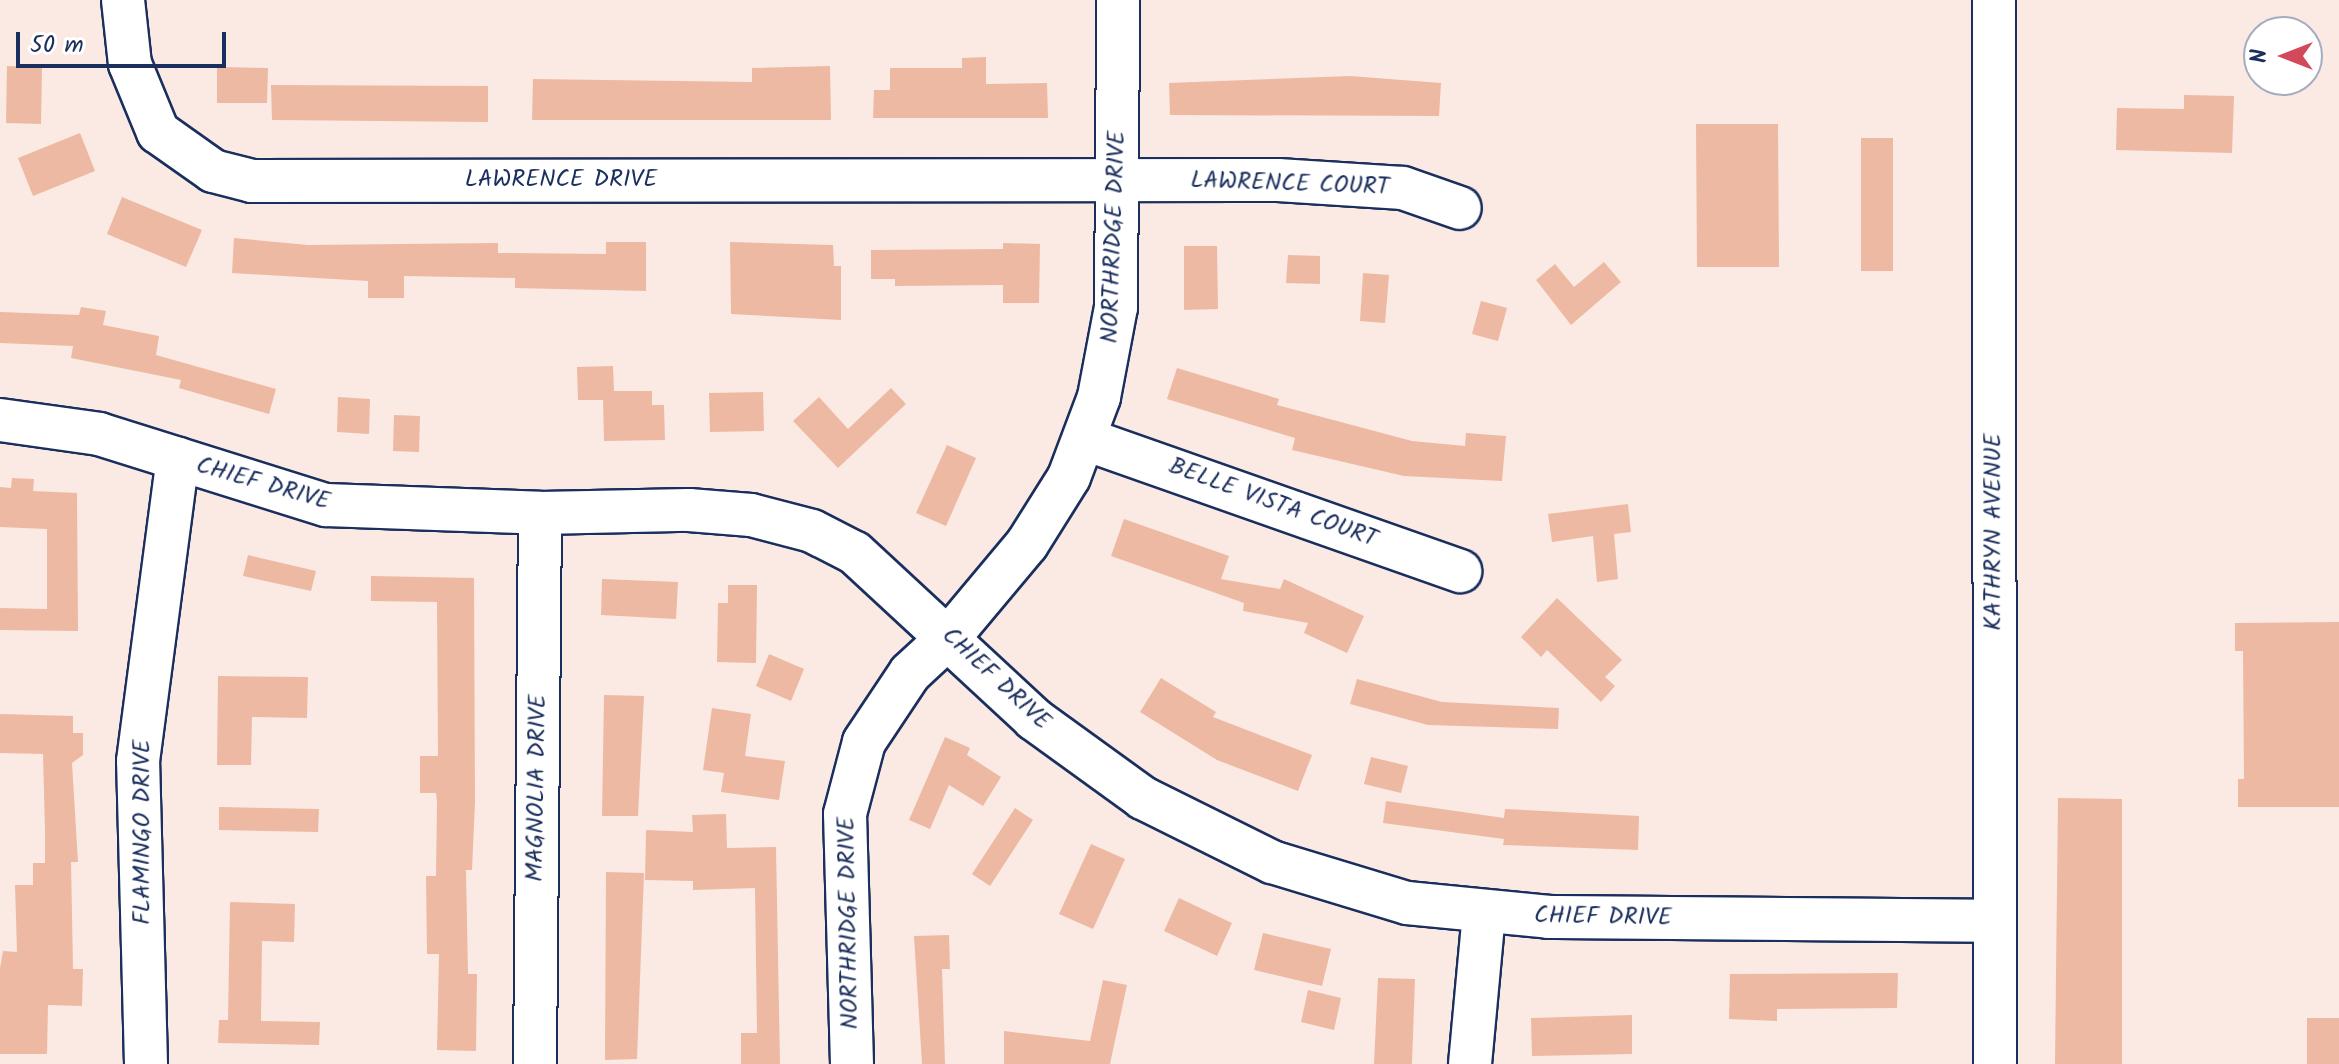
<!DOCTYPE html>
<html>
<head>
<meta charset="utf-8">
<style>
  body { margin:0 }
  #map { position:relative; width:2339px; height:1064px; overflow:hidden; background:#faeae3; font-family:Kalam,sans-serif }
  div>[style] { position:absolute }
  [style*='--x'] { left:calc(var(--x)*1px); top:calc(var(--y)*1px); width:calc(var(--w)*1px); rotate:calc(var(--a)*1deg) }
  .building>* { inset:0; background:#eeb9a2 }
  .roads { filter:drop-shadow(2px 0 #1b2f5e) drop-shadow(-2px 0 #1b2f5e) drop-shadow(0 2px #1b2f5e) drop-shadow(0 -2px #1b2f5e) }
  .minor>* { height:42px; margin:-21px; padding:0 21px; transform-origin:21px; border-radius:21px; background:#fff }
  span { translate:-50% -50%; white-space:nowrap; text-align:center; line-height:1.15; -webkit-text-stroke:7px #fff; paint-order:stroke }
  .street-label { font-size:24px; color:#1b2f5e }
  .north { position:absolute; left:2243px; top:16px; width:80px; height:80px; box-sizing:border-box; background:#fff; border:2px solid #a4acbf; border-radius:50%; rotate:270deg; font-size:22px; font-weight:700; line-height:32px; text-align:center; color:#1b2f5e }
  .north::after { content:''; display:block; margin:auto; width:28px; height:36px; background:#d1495b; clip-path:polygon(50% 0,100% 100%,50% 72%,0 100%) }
  .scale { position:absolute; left:16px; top:32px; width:210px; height:36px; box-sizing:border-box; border:4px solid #1b2f5e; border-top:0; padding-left:10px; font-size:24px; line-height:28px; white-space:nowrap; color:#1b2f5e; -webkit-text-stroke:6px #fff; paint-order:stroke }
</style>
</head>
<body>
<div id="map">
  <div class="building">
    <i style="clip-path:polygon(986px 57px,986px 84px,1047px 83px,1048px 118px,873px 118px,874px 90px,890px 90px,890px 68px,962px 68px,962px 58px)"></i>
    <i style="clip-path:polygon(7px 66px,42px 67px,41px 124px,6px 123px)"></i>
    <i style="clip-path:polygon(830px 66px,831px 120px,532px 120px,533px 79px,752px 82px,752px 68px)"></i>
    <i style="clip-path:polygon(217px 67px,268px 68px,267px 103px,217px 103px)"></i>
    <i style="clip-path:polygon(1350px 76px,1441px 83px,1439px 116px,1170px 115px,1169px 83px)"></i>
    <i style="clip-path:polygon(271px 85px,488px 86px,488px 122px,272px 120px)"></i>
    <i style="clip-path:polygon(2184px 95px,2234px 96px,2232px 153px,2116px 150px,2117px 108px,2184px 109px)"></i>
    <i style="clip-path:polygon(1696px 124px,1778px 124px,1779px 267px,1697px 267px)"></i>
    <i style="clip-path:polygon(80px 133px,95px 171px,33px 196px,18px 158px)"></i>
    <i style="clip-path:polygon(1861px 138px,1893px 138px,1893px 271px,1861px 271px)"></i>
    <i style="clip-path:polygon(122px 197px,202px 230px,186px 267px,107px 234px)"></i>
    <i style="clip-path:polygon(234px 238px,308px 245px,498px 243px,498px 253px,606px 254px,606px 242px,646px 242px,646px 291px,515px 288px,515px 278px,404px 276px,404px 298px,368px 298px,368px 281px,232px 273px)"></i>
    <i style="clip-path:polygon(730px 242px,833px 245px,834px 266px,841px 266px,841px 320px,731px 314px)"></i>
    <i style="clip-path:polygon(1003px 243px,1040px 244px,1039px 303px,1003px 303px,1003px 285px,895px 286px,895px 279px,871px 279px,871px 250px,1003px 249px)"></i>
    <i style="clip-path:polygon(1184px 246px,1217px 246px,1218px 309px,1184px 310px)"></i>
    <i style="clip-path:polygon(1288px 255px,1320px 256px,1320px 284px,1286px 283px)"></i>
    <i style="clip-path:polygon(1604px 262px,1621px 282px,1571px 325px,1536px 280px,1555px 264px,1574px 287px)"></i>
    <i style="clip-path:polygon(1363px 273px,1389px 275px,1385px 323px,1360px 321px)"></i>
    <i style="clip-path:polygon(1481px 301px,1507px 308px,1498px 341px,1472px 334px)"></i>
    <i style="clip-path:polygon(81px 307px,106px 311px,103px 325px,159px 336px,156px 355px,276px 389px,269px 414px,179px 388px,181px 380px,71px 358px,73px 346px,0 343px,0 312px,79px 315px)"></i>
    <i style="clip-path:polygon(613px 366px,614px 391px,652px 391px,652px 405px,664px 405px,665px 440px,604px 441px,603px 400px,578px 400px,577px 367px)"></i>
    <i style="clip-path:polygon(1177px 368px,1279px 399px,1277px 405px,1412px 441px,1465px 446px,1466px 433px,1506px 436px,1502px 481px,1404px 476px,1292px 450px,1295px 438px,1167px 399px)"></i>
    <i style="clip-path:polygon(891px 388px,906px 404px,838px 468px,793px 421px,819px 397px,848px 429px)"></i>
    <i style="clip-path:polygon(763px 392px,764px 431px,710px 432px,709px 393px)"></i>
    <i style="clip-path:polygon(338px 397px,370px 399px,369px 434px,337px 432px)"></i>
    <i style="clip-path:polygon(394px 415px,420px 416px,419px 452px,393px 451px)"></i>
    <i style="clip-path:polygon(947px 445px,976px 458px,946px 526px,916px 513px)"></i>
    <i style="clip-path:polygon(12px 478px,34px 479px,33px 491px,77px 493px,78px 631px,0 630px,0 608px,47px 609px,47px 529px,0 527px,0 487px,11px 488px)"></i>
    <i style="clip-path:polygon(1628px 504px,1631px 532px,1614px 534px,1618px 579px,1597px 582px,1593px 536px,1552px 542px,1548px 514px)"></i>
    <i style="clip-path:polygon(1124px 519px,1229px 556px,1221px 579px,1280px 589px,1284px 579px,1364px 616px,1347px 653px,1304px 633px,1308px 623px,1243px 611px,1244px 603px,1111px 556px)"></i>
    <i style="clip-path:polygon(248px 555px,316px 571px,311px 591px,243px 576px)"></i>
    <i style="clip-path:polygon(371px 576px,474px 578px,475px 802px,472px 870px,466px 870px,468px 974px,477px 974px,476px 1051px,437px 1050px,439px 954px,427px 954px,426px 876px,436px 876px,437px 802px,436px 793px,420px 793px,420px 756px,438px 756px,437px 602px,371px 601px)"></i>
    <i style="clip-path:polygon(602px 579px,678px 582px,676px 619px,601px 615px)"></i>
    <i style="clip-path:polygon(728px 585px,757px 585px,756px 663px,717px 662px,718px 603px,728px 603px)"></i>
    <i style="clip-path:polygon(1557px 598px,1622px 660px,1605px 677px,1615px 686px,1601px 702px,1547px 650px,1541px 657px,1521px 637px)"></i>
    <i style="clip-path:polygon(2339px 622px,2339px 807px,2238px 807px,2238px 779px,2244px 779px,2243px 651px,2235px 651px,2235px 623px)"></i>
    <i style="clip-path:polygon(769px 654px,804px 669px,791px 701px,756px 686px)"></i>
    <i style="clip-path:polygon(218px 676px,308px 677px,307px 718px,252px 717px,251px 765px,217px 765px)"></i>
    <i style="clip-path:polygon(1161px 678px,1216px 712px,1213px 717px,1312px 755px,1298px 791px,1217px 760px,1140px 712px)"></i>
    <i style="clip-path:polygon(1357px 679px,1442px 702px,1559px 708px,1558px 729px,1428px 725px,1350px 704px)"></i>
    <i style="clip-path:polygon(604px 695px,644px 696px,638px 816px,602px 816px)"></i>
    <i style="clip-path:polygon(712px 708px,751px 714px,745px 756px,785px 761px,779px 800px,721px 792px,724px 773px,703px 770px)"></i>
    <i style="clip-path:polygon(0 714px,73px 716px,73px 733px,83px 733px,83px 755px,72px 763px,78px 862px,71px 862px,73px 969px,83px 969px,82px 1006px,48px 1005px,47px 1054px,0 1054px,0 968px,3px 951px,17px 952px,15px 885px,33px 885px,33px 863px,45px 863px,45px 831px,43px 754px,0 753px)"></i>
    <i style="clip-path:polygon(945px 737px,970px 748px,967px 755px,1001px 777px,983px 806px,949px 785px,930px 829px,909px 820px)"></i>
    <i style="clip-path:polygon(1371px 757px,1408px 766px,1401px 793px,1364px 784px)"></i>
    <i style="clip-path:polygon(2058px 798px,2122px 799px,2122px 1064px,2055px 1064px)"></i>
    <i style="clip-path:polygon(1386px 801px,1504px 818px,1505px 809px,1639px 816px,1638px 850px,1503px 845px,1504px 839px,1383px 823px)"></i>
    <i style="clip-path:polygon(219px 807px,319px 809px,318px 832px,219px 830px)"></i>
    <i style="clip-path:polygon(1015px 808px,1033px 820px,990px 886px,972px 874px)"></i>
    <i style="clip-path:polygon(726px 814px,727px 848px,776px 847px,780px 1064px,741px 1064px,741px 1033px,757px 1033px,755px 888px,693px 890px,693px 881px,645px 880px,646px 830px,693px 832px,692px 815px)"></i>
    <i style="clip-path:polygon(1091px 844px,1125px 859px,1093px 929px,1059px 914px)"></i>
    <i style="clip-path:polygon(606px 872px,644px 873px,637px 1059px,605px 1060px)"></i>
    <i style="clip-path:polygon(1179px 898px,1232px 923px,1217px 956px,1164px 931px)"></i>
    <i style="clip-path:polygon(230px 902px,295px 904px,294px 942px,262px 941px,261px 1021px,320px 1022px,319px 1045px,218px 1043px,219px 1020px,228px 1020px)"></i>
    <i style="clip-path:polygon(1263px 933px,1331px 949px,1322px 986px,1254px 970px)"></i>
    <i style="clip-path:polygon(949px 935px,950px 969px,942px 969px,945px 1064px,922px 1064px,914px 936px)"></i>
    <i style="clip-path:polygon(1898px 973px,1897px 1008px,1777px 1009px,1777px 1021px,1729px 1019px,1730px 974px)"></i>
    <i style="clip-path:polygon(1378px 978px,1415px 979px,1412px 1064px,1374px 1064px)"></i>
    <i style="clip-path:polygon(1103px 980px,1127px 985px,1110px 1064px,1004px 1064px,1004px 1031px,1090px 1041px)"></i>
    <i style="clip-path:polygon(1308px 990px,1341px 998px,1334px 1030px,1301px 1022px)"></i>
    <i style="clip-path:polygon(1632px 1015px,1632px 1054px,1532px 1056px,1531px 1018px)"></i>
    <i style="clip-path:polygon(2307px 1018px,2339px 1018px,2339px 1064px,2307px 1064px)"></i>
  </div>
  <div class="roads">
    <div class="minor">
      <i style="--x:123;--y:0;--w:64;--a:83.8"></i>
      <i style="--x:130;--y:64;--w:74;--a:67.6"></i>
      <i style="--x:158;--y:132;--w:67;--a:35.3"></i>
      <i style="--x:213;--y:171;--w:40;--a:14.4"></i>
      <i style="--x:252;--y:181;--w:1026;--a:-0.06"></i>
      <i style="--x:1278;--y:180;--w:125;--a:3.7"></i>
      <i style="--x:1403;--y:188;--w:60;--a:19.3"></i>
      <i style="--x:1994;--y:0;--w:1064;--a:89.95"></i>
      <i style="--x:0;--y:420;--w:100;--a:8"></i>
      <i style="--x:99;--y:434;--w:238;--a:17.4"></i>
      <i style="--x:326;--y:505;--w:214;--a:2.1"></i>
      <i style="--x:540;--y:513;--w:149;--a:-1.2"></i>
      <i style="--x:689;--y:510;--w:62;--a:4.6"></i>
      <i style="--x:751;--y:515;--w:63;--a:14.7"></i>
      <i style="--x:812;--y:531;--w:48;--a:27.1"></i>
      <i style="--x:855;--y:553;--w:244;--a:42.8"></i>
      <i style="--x:1034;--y:719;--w:135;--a:35.9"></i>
      <i style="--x:1143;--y:798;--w:144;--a:26.4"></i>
      <i style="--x:1272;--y:862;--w:141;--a:16.9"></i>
      <i style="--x:1407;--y:903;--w:143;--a:5.6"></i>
      <i style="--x:1549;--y:917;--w:446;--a:0.5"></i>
      <i style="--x:1085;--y:439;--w:398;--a:19.4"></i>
      <i style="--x:146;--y:1064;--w:303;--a:-91.5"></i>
      <i style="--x:138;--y:761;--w:305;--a:-82.5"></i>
      <i style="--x:535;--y:1064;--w:551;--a:-89.48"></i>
      <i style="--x:852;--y:1064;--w:250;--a:-91.6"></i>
      <i style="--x:845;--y:814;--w:74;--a:-75.2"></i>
      <i style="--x:864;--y:742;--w:83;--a:-56.3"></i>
      <i style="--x:910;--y:673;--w:54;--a:-42.8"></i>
      <i style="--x:950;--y:636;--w:120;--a:-50.1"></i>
      <i style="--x:1027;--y:544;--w:79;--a:-57.9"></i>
      <i style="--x:1069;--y:477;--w:85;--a:-69.4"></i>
      <i style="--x:1099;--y:397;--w:92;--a:-79.3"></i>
      <i style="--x:1116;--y:307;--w:307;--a:-89.6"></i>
      <i style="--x:1470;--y:1064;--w:152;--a:-84.7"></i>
    </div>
  </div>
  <div class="street-label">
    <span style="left:561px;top:180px">LAWRENCE DRIVE</span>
    <span style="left:1290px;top:184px;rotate:2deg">LAWRENCE COURT</span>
    <span style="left:1114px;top:237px;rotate:-88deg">NORTHRIDGE DRIVE</span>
    <span style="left:263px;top:484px;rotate:16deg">CHIEF DRIVE</span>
    <span style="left:1273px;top:503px;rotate:20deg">BELLE VISTA COURT</span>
    <span style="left:1994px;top:532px;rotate:-90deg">KATHRYN AVENUE</span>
    <span style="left:996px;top:679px;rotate:43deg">CHIEF DRIVE</span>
    <span style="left:537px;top:788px;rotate:-89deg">MAGNOLIA DRIVE</span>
    <span style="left:143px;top:832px;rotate:-90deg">FLAMINGO DRIVE</span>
    <span style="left:1603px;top:917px;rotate:1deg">CHIEF DRIVE</span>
    <span style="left:849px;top:923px;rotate:-91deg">NORTHRIDGE DRIVE</span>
  </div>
  <div class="north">N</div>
  <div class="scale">50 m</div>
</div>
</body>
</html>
